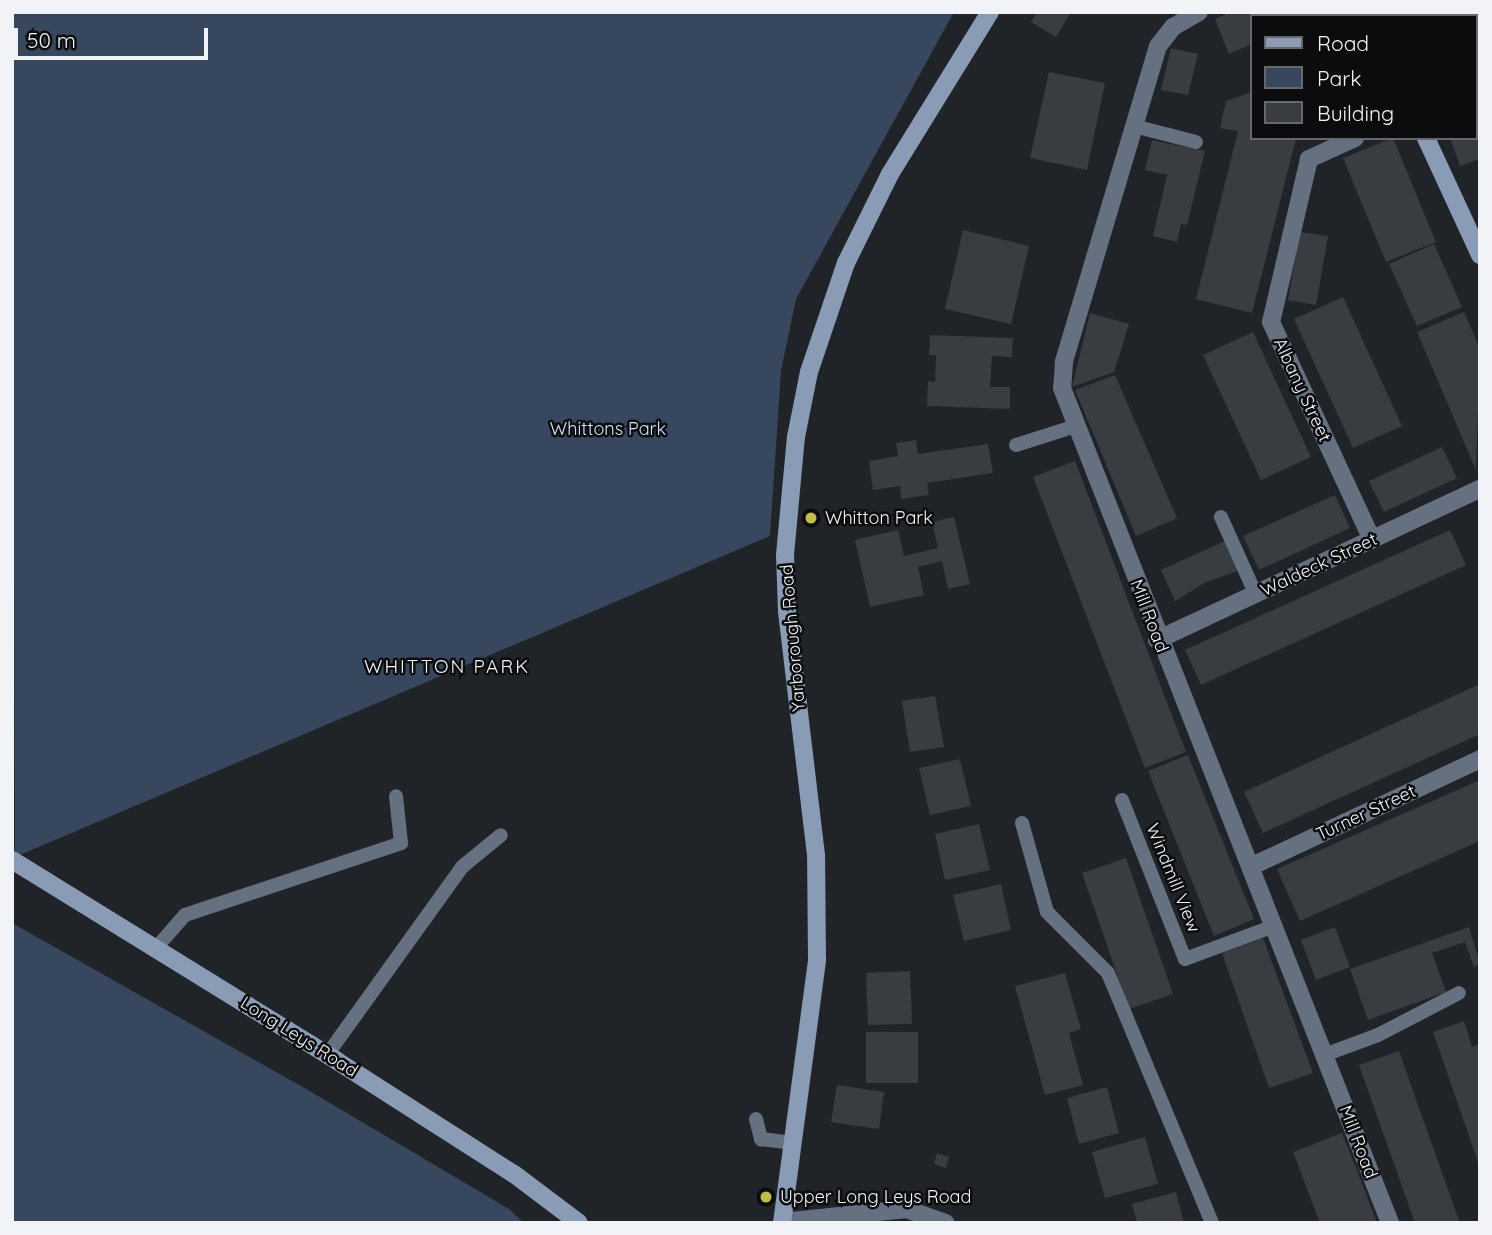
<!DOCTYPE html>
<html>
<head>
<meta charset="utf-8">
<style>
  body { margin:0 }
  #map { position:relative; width:1492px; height:1235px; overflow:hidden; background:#202327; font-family:Quicksand,sans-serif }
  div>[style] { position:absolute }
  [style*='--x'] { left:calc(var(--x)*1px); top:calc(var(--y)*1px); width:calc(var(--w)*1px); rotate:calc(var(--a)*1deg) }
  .green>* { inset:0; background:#37475e }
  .building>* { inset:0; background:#393c41 }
  .lane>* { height:14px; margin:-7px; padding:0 7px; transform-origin:7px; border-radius:7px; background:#657080 }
  .street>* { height:18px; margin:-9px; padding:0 9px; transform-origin:9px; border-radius:9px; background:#657080 }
  .secondary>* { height:18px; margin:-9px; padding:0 9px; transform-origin:9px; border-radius:9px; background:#8a9cb5 }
  .dots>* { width:19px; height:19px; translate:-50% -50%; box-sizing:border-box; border:4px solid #0b0c0e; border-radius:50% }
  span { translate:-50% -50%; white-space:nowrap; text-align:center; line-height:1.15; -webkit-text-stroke:5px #0b0c0e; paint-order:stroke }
  .street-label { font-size:18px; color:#f1f3f6 }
  .park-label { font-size:18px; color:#d1e1f9 }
  .poi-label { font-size:18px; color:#f1f3f6 }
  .left { translate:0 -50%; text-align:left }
  .neighbourhood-label { font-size:19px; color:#f1f3f6; letter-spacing:2px }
  .frame { position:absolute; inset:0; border:14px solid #f1f3f6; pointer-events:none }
  .legend { position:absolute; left:1250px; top:14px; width:228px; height:126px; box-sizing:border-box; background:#0b0c0e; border:2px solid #67686b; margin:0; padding:9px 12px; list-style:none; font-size:21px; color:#f1f3f6 }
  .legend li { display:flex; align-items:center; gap:14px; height:35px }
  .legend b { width:35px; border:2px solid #67686b }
  .scale { position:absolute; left:14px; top:28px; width:194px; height:32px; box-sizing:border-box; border:4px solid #f1f3f6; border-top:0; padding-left:9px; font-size:21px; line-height:24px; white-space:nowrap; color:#f1f3f6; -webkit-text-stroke:5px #0b0c0e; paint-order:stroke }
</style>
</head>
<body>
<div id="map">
  <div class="green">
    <i style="clip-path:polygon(12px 12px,954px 12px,796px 299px,781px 371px,770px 536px,15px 857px)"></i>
    <i style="clip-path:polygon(12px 923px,308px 1090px,509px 1209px,524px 1223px,12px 1223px)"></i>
  </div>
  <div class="building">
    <i style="clip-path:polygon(1037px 12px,1071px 12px,1056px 37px,1031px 22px)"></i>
    <i style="clip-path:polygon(1231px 12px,1300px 12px,1301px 16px,1252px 16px,1252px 44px,1229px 54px,1215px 19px)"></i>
    <i style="clip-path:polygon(1305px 12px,1348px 12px,1349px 16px,1306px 16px)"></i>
    <i style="clip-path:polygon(1408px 12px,1459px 12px,1461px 16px,1410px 16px)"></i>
    <i style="clip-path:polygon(1476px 14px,1480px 22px,1476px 58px)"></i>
    <i style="clip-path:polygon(1171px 48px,1198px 54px,1188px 95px,1161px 90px)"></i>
    <i style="clip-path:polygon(1049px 72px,1105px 83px,1087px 170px,1030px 158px)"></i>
    <i style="clip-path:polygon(1252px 92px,1252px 138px,1296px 138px,1252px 313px,1196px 299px,1238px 131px,1220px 128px,1226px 101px)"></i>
    <i style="clip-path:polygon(1480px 104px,1480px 159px,1460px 166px,1450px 138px,1476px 138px)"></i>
    <i style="clip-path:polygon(1393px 138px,1436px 242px,1386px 262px,1343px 158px)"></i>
    <i style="clip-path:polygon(1152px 140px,1205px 151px,1187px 225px,1181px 224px,1177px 242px,1153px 236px,1167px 175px,1145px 170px)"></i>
    <i style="clip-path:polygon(963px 230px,1029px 246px,1011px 324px,945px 309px)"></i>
    <i style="clip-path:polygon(1300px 232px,1328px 236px,1316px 305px,1288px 300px)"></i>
    <i style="clip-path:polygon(1434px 244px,1462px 307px,1417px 326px,1389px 264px)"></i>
    <i style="clip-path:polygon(1343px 297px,1402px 426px,1353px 448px,1294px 319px)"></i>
    <i style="clip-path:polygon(1464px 312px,1480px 349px,1476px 470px,1417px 332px)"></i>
    <i style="clip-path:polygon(1090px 313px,1129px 324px,1114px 372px,1072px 387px)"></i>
    <i style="clip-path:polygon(1253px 332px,1311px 457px,1261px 480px,1203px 355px)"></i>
    <i style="clip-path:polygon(930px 335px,1013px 338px,1012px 357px,992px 356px,990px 387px,1010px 387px,1010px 409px,927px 406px,928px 381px,935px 382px,936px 355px,929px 355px)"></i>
    <i style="clip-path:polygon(1115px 375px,1177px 518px,1136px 536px,1075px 390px)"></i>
    <i style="clip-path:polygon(916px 440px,918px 454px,988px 444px,993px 473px,927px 483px,929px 495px,901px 499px,900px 486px,873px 490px,869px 461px,898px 456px,896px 443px)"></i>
    <i style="clip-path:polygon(1442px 447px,1457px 478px,1384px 512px,1369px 481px)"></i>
    <i style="clip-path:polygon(1075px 461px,1186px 752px,1145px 768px,1033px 477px)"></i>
    <i style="clip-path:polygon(1335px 495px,1350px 528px,1259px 570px,1243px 536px)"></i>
    <i style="clip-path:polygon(954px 517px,970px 584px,948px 589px,942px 561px,918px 567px,924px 595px,870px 607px,855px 540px,898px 530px,904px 556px,938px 548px,932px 522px)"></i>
    <i style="clip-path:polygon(1450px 530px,1466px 565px,1201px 685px,1185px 650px)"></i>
    <i style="clip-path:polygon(1227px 540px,1241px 570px,1206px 582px,1175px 601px,1161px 570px)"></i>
    <i style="clip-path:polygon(1480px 684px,1480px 734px,1263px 833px,1244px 792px)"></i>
    <i style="clip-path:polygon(935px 696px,944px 747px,910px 752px,902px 701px)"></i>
    <i style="clip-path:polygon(1188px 755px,1254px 919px,1214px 936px,1148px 771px)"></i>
    <i style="clip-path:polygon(960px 759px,971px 806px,930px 815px,919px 768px)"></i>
    <i style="clip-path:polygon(1480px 780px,1480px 841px,1300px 921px,1277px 869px)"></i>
    <i style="clip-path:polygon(979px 824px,990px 870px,945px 880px,935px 834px)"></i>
    <i style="clip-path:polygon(1126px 858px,1173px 994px,1129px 1009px,1082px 873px)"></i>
    <i style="clip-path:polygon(1001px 884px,1011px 930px,964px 941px,953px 895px)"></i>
    <i style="clip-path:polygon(1335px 927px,1350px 967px,1316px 980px,1301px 940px)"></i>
    <i style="clip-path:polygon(1469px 927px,1480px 964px,1474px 967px,1465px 942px,1432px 953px,1446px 992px,1368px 1020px,1350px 969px)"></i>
    <i style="clip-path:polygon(1263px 938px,1313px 1073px,1269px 1088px,1222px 953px)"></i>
    <i style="clip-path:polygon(910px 971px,912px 1024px,868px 1025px,866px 973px)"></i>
    <i style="clip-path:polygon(1065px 973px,1081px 1029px,1069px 1033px,1083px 1085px,1045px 1095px,1015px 986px)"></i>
    <i style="clip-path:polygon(1464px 1021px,1472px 1047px,1480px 1044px,1479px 1165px,1433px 1032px)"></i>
    <i style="clip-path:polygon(866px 1032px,918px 1032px,918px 1083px,866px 1083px)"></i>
    <i style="clip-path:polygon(1399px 1051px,1418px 1105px,1460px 1223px,1415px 1223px,1388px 1147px,1359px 1065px)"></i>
    <i style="clip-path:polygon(837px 1085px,884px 1092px,879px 1129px,831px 1122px)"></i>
    <i style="clip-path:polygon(1107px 1087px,1119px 1133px,1079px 1144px,1067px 1098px)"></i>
    <i style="clip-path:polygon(1342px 1133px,1362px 1183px,1377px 1223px,1320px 1223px,1293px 1152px)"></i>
    <i style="clip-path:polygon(1145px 1137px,1158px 1184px,1105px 1198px,1092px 1152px)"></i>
    <i style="clip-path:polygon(937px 1153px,949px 1157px,946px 1168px,934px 1164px)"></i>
    <i style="clip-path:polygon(1176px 1192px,1184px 1223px,1137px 1223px,1132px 1204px)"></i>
  </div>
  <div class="lane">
    <i style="--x:1134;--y:126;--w:64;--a:14.5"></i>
    <i style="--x:1016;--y:445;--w:63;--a:-17.6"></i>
    <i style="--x:1221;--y:517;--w:85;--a:65.8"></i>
    <i style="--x:1122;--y:800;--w:171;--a:68.4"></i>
    <i style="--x:1185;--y:959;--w:95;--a:-20.3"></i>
    <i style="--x:1022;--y:823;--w:92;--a:74.3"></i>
    <i style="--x:1047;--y:912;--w:86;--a:45"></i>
    <i style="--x:1108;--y:973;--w:271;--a:67.4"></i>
    <i style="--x:156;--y:948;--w:44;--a:-48.7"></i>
    <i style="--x:185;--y:915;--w:228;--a:-18.4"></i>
    <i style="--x:401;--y:843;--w:47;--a:-96.1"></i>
    <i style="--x:327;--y:1055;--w:231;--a:-54.3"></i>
    <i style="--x:462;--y:867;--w:50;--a:-39.4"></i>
    <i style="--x:1324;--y:1055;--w:58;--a:-20.3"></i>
    <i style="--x:1378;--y:1035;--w:91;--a:-27.4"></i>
    <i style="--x:756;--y:1119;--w:21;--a:76"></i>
    <i style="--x:761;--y:1139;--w:33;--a:7"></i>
  </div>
  <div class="street">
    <i style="--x:1199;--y:12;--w:30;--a:150"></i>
    <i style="--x:1173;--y:27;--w:24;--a:128"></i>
    <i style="--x:1158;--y:46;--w:330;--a:106.6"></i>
    <i style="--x:1064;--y:362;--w:26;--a:94"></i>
    <i style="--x:1062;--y:388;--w:897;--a:68.55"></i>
    <i style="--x:1476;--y:91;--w:4;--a:-14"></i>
    <i style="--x:1355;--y:138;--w:51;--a:155.5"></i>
    <i style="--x:1309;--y:159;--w:167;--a:103.1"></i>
    <i style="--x:1271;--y:322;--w:240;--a:65.1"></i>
    <i style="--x:1157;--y:640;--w:357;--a:-25.1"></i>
    <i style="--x:1252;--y:866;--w:252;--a:-25.1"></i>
    <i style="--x:782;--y:1222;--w:125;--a:-6"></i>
    <i style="--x:906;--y:1209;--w:42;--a:19.3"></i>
  </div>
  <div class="secondary">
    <i style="--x:1369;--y:12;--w:4;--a:63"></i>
    <i style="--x:1426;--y:138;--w:129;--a:65.2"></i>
    <i style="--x:12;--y:860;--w:382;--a:31.7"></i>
    <i style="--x:337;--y:1061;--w:210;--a:32.6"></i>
    <i style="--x:514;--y:1174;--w:81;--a:37"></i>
    <i style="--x:782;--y:1223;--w:265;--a:-82.4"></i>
    <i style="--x:817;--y:960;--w:105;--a:-90.5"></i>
    <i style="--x:816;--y:855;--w:246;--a:-96.8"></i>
    <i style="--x:787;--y:611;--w:56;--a:-92"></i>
    <i style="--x:785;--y:555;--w:119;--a:-84.7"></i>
    <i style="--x:796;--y:437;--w:66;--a:-78.7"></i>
    <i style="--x:809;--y:372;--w:115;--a:-71.3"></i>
    <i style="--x:846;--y:263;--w:99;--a:-63.7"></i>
    <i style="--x:890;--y:174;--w:190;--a:-58.3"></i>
  </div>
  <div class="dots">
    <i style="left:811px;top:518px;background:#c1be40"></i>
    <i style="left:766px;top:1197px;background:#c1be40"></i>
  </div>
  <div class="street-label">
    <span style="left:1302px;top:390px;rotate:65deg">Albany Street</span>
    <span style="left:1319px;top:565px;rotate:-25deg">Waldeck Street</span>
    <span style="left:1149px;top:616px;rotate:69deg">Mill Road</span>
    <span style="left:793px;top:638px;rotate:-95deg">Yarborough Road</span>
    <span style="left:1366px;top:813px;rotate:-25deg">Turner Street</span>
    <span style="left:1173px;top:878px;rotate:68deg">Windmill View</span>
    <span style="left:299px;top:1037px;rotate:32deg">Long Leys Road</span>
    <span style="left:1358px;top:1142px;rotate:69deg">Mill Road</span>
  </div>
  <div class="park-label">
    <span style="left:608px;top:429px">Whittons Park</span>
  </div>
  <div class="poi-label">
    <span class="left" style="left:825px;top:518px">Whitton Park</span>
    <span class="left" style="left:780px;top:1197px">Upper Long Leys Road</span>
  </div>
  <div class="neighbourhood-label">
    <span style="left:447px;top:667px">WHITTON PARK</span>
  </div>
  <div class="frame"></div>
  <ul class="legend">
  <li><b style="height:9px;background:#8a9cb5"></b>Road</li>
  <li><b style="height:19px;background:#37475e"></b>Park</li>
  <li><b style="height:19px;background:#393c41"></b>Building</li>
  </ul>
  <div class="scale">50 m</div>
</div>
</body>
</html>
